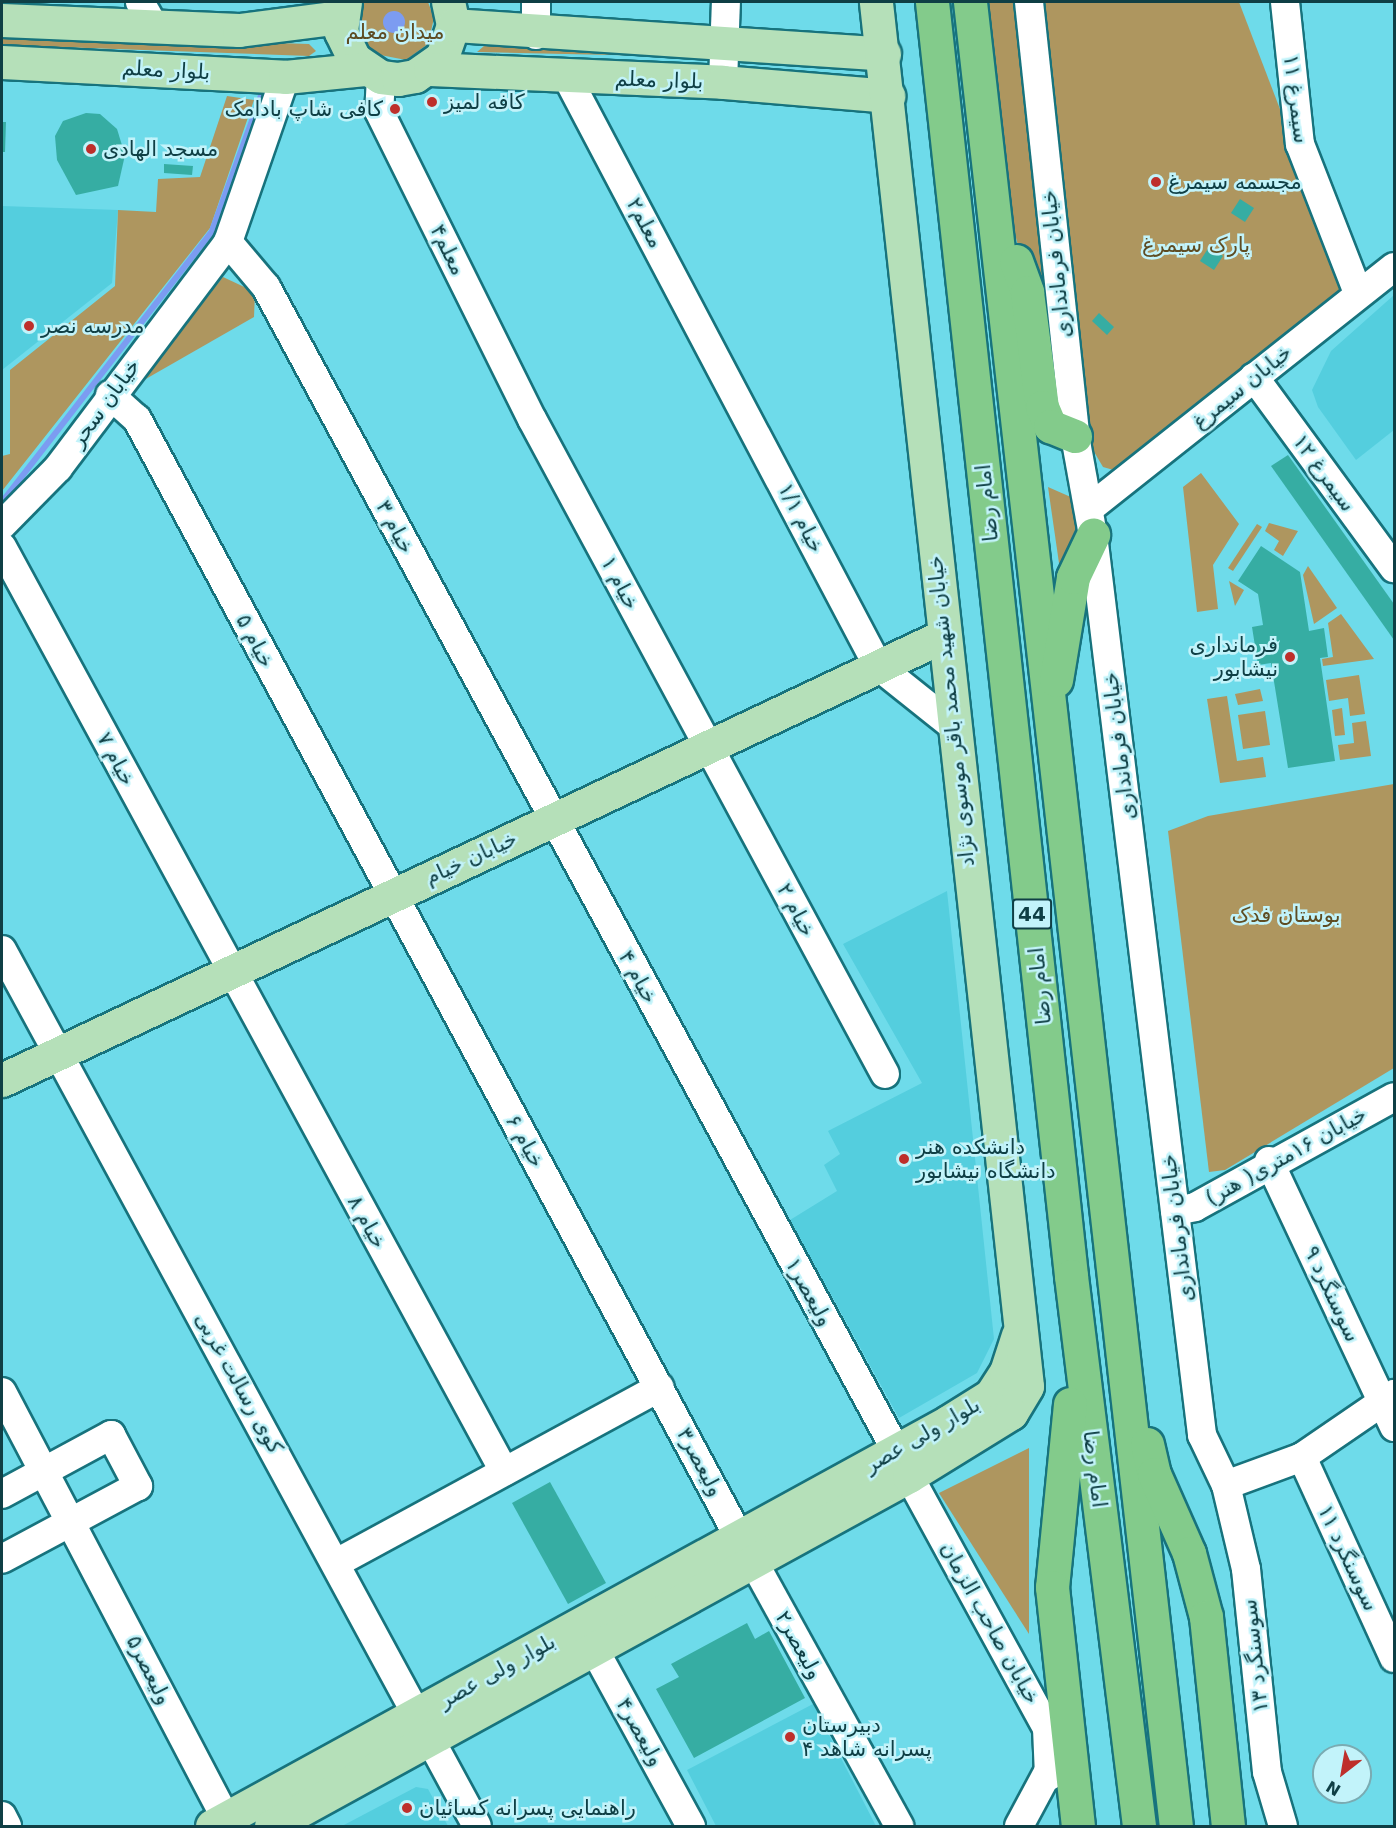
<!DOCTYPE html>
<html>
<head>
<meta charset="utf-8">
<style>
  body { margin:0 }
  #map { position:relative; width:1396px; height:1828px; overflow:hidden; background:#6edbea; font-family:"DejaVu Sans","Noto Naskh Arabic",sans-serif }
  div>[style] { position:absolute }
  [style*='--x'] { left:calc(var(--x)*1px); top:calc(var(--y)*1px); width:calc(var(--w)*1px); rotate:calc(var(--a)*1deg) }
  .built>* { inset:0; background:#54cede }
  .green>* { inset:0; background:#ae965f }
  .water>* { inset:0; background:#7c9cf1 }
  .round { border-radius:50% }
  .stream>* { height:6px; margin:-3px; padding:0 3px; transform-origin:3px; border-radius:3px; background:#7c9cf1 }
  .building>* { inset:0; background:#36ada3 }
  .roads { filter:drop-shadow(2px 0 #17737d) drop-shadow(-2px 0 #17737d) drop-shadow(0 2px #17737d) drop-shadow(0 -2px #17737d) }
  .minor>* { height:28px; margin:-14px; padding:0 14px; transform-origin:14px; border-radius:14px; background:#fff }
  .major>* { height:33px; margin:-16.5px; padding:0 16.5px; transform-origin:16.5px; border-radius:16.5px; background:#b5e0b9 }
  .highway>* { height:33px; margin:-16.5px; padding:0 16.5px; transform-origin:16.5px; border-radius:16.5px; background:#83cb8b }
  .dots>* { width:16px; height:16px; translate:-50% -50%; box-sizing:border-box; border:3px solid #c2f3fa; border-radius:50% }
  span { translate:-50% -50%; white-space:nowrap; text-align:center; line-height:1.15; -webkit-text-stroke:5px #c2f3fa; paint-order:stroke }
  .shield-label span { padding:2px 4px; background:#c2f3fa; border:2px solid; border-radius:4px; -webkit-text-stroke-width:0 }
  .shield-label { font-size:20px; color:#0f3f45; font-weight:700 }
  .park-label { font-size:21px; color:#5e4c22 }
  .street-label { font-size:21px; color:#0f3f45 }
  .poi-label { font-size:21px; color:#0f3f45 }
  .left { translate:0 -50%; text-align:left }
  .right { translate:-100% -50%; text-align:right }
  .frame { position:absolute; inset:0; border:3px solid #0f3f45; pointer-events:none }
  .north { position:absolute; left:1312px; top:1744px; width:60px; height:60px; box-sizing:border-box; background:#c2f3fa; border:2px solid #7aabb2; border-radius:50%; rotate:211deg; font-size:16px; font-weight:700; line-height:24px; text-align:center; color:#0f3f45 }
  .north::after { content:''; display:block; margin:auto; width:21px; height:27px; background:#be2f2b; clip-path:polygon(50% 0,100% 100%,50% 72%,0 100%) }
</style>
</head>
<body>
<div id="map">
  <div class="built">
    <i style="clip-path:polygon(2px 206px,118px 210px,112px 283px,2px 370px)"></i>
    <i style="clip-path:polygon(1394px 295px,1394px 430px,1356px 460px,1318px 407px,1312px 390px,1331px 351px)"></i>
    <i style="clip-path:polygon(947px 891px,994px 1339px,977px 1373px,899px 1418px,790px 1220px,837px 1191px,824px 1165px,840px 1154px,828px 1131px,922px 1083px,843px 944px)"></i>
    <i style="clip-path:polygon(813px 1704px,876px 1826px,716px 1826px,687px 1770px)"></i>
    <i style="clip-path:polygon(416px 1787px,428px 1789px,448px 1826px,342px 1826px)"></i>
  </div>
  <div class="green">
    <i style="clip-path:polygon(361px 2px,428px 2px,434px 18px,428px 44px,406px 60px,370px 53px,356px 33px)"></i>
    <i style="clip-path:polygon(986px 2px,1014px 2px,1056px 389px,1012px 223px)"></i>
    <i style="clip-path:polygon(1040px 2px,1239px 2px,1348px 287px,1117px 471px,1103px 467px,1090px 445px)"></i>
    <i style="clip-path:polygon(2px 34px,309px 44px,316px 51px,309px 56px,2px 45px)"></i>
    <i style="clip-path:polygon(484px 46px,694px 52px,703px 57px,477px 52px)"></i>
    <i style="clip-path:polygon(227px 96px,254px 100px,210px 228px,2px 491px,2px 456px,10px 454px,10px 370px,115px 286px,118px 210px,156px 212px,158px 179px,200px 177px)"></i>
    <i style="clip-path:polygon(223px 277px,255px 292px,254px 317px,137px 384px)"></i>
    <i style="clip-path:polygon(1201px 473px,1239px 524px,1213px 565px,1218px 609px,1197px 612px,1183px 487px)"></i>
    <i style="clip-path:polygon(1048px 487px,1073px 498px,1079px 530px,1061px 577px)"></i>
    <i style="clip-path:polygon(1269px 523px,1298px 531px,1283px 556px,1274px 550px,1279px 541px,1265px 531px)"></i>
    <i style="clip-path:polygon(1257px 524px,1262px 527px,1233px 571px,1228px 568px)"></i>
    <i style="clip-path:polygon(1308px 566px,1337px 608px,1314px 624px,1303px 575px)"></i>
    <i style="clip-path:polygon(1229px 581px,1244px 590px,1235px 606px)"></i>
    <i style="clip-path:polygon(1341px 614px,1374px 659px,1323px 666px,1322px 659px,1333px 657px,1328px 623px)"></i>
    <i style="clip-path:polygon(1359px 675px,1365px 714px,1350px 716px,1348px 698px,1329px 701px,1326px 680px)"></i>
    <i style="clip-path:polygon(1260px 689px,1263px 701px,1238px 705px,1235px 694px)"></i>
    <i style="clip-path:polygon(1227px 696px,1237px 761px,1263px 757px,1266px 777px,1220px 783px,1207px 699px)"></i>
    <i style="clip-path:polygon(1342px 708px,1345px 735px,1335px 736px,1332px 710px)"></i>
    <i style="clip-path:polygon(1265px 711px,1270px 745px,1243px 749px,1238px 715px)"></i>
    <i style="clip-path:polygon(1366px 721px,1371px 756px,1340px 760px,1338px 745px,1354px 743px,1352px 723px)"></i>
    <i style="clip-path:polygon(1394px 784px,1394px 1068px,1225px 1170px,1209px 1172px,1168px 831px,1208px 816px)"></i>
    <i style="clip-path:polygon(1029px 1448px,1029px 1634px,939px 1493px)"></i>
  </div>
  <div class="water">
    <i class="round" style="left:383px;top:11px;width:22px;height:22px"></i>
  </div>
  <div class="stream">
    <i style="--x:2;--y:502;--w:343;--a:-52.2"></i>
    <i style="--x:212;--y:231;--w:144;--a:-70.1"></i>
  </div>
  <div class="building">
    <i style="clip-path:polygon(86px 113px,100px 114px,117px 129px,125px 155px,118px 186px,76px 195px,57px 160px,55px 136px,63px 121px)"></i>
    <i style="clip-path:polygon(2px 122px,6px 122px,5px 152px,2px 152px)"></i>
    <i style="clip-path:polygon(164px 164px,193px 166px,192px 175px,164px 173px)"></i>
    <i style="clip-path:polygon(1240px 199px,1254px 208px,1245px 222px,1231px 213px)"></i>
    <i style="clip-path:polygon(1209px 247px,1223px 256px,1214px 270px,1200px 261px)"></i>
    <i style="clip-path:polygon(1099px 313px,1114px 327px,1107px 335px,1092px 321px)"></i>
    <i style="clip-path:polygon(1288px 455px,1394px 604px,1394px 640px,1271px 466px)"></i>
    <i style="clip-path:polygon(1261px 546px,1300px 572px,1309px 631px,1324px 628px,1328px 657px,1320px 658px,1335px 761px,1288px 768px,1271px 663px,1258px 665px,1252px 627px,1263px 625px,1258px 594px,1238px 581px)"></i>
    <i style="clip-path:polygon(550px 1482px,606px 1583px,568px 1604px,512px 1503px)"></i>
    <i style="clip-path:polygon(747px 1623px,755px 1639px,769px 1631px,805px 1698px,694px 1758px,656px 1689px,679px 1677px,671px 1664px)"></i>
  </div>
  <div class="roads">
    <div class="minor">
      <i style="--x:140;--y:2;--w:28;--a:60"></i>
      <i style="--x:1029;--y:2;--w:436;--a:83.9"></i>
      <i style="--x:1075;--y:436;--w:101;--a:79.7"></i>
      <i style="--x:1093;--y:535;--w:907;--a:83.09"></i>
      <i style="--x:1202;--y:1435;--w:55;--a:64.4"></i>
      <i style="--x:1226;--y:1485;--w:86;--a:76.6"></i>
      <i style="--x:1246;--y:1569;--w:204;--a:84.1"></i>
      <i style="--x:1267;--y:1772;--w:56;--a:73.5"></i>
      <i style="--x:1285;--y:2;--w:143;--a:84"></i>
      <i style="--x:1300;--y:144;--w:160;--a:68.7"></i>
      <i style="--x:536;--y:35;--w:33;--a:-90"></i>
      <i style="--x:381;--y:77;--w:34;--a:93"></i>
      <i style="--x:379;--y:111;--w:344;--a:63.6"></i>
      <i style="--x:532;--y:419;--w:744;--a:61.68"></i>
      <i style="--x:567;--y:77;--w:666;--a:62.17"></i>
      <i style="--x:878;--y:666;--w:95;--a:38.6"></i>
      <i style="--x:723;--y:82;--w:80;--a:-87.9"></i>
      <i style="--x:228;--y:242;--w:59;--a:49.8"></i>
      <i style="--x:266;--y:287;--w:1323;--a:61.56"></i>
      <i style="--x:1254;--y:377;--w:237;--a:53.8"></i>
      <i style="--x:110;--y:395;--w:36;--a:42"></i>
      <i style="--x:137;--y:419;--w:1270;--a:61.7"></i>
      <i style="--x:1090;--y:508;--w:388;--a:-38.4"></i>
      <i style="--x:2;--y:525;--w:80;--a:-45.5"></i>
      <i style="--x:58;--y:468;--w:283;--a:-53"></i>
      <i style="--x:228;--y:242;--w:175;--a:-70.9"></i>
      <i style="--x:2;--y:547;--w:1052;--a:61.49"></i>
      <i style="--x:2;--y:950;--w:996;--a:61.53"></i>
      <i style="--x:1269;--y:1161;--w:294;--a:64.8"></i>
      <i style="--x:1175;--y:1211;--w:20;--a:-11"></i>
      <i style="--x:1195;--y:1207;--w:227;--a:-28.9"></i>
      <i style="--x:2;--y:1392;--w:482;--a:62.3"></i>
      <i style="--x:1302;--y:1457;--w:221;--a:65.4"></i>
      <i style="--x:909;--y:1476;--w:287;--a:61.3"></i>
      <i style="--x:1047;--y:1728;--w:48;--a:87.6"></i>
      <i style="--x:1226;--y:1485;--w:81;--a:-20.2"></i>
      <i style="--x:1302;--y:1457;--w:112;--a:-34.4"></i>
      <i style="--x:2;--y:1494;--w:124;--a:-28.4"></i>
      <i style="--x:111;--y:1435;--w:58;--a:62.1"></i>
      <i style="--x:138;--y:1486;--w:154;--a:151.8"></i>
      <i style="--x:753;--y:1561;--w:303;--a:61.1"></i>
      <i style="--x:338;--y:1562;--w:366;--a:-28.5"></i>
      <i style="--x:594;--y:1649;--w:202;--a:61.3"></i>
      <i style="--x:2;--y:1816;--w:11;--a:63"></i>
      <i style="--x:1019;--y:1826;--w:76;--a:-61.8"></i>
    </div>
    <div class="major">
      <i style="--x:345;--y:2;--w:30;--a:98"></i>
      <i style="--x:341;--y:32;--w:30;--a:64"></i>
      <i style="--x:354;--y:59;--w:32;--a:34"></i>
      <i style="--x:381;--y:77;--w:17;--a:7"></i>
      <i style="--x:398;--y:79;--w:17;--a:-10"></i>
      <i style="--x:415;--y:76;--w:33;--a:-35"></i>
      <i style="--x:442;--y:57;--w:34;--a:-71"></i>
      <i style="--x:453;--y:25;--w:24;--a:-102"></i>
      <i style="--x:2;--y:20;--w:237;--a:2.4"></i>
      <i style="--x:239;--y:30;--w:103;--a:-7.3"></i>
      <i style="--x:453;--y:25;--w:432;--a:3.8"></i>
      <i style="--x:2;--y:62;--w:283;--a:3"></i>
      <i style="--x:285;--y:77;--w:80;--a:-5.7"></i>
      <i style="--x:430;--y:69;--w:293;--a:2.5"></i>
      <i style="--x:723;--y:82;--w:166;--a:4.8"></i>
      <i style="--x:2;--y:1080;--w:1038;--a:-25.26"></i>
      <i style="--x:212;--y:1826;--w:840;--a:-28.76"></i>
      <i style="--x:948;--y:1422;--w:51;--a:-32.1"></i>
      <i style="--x:991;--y:1395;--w:27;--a:-57"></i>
      <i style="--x:1006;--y:1372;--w:39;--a:-72"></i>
      <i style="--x:271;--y:1826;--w:728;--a:-28.75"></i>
      <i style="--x:909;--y:1476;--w:120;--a:-31.7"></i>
      <i style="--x:1011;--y:1413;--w:31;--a:-59"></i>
      <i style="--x:1027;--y:1386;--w:1392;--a:-96.23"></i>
    </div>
    <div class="highway">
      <i style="--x:932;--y:2;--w:1282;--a:83.77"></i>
      <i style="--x:1071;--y:1276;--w:554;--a:82.95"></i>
      <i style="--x:970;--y:2;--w:1836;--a:83.56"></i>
      <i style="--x:1016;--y:261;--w:33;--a:70"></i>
      <i style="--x:1027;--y:292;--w:116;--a:82.6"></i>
      <i style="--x:1042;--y:407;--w:21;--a:67"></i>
      <i style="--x:1050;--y:426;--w:27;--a:22"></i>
      <i style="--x:1056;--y:680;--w:104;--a:-80.6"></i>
      <i style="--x:1073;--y:577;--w:47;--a:-64.5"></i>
      <i style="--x:1070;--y:1404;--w:184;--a:95.6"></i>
      <i style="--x:1052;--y:1587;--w:240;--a:83.8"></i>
      <i style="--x:1147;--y:1444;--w:31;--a:77"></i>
      <i style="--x:1154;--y:1474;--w:86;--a:66.1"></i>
      <i style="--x:1189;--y:1553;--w:66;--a:75.1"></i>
      <i style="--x:1206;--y:1617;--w:210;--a:84"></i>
    </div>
  </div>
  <div class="dots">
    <i style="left:432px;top:102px;background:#be2f2b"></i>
    <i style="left:395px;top:109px;background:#be2f2b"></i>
    <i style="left:91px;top:149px;background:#be2f2b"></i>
    <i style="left:1156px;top:182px;background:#be2f2b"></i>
    <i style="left:29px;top:326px;background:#be2f2b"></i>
    <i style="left:1290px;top:657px;background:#be2f2b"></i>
    <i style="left:904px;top:1159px;background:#be2f2b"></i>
    <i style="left:790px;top:1737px;background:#be2f2b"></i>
    <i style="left:407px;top:1808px;background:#be2f2b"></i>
  </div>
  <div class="shield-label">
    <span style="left:1032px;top:914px">44</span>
  </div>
  <div class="park-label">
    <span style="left:395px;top:32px">میدان معلم</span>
    <span style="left:1196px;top:245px">پارک سیمرغ</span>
    <span style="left:1286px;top:915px">بوستان فدک</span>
  </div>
  <div class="street-label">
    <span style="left:166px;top:70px;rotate:3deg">بلوار معلم</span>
    <span style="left:659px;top:80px;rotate:2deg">بلوار معلم</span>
    <span style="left:1296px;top:99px;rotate:83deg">سیمرغ ۱۱</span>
    <span style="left:645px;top:223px;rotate:62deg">معلم۲</span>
    <span style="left:448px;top:250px;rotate:64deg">معلم۴</span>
    <span style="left:1056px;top:264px;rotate:-96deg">خیابان فرمانداری</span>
    <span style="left:1242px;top:387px;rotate:-39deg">خیابان سیمرغ</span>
    <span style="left:105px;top:403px;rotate:-54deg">خیابان سحر</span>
    <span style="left:1324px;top:473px;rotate:54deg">سیمرغ ۱۲</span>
    <span style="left:987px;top:503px;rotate:-96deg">امام رضا</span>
    <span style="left:801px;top:518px;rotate:63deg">خیام ۱/۱</span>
    <span style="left:395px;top:527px;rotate:62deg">خیام ۳</span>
    <span style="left:620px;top:583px;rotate:62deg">خیام ۱</span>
    <span style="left:255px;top:641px;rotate:62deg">خیام ۵</span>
    <span style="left:951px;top:711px;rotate:-96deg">خیابان شهید محمد باقر موسوی نژاد</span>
    <span style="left:1119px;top:746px;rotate:-97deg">خیابان فرمانداری</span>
    <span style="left:116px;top:759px;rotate:62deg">خیام ۷</span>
    <span style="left:471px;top:858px;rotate:-25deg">خیابان خیام</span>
    <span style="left:796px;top:910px;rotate:62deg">خیام ۲</span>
    <span style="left:638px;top:977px;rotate:61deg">خیام ۴</span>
    <span style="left:1040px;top:986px;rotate:-96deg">امام رضا</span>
    <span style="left:525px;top:1141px;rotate:61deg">خیام ۶</span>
    <span style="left:1286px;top:1156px;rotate:-29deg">خیابان ۱۶متری( هنر)</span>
    <span style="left:367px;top:1222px;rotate:61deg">خیام ۸</span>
    <span style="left:1177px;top:1228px;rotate:-97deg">خیابان فرمانداری</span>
    <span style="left:809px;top:1292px;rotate:61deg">ولیعصر۱</span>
    <span style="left:1332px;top:1294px;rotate:65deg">سوسنگرد ۹</span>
    <span style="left:239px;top:1383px;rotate:61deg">کوی رسالت غربی</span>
    <span style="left:922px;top:1435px;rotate:-30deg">بلوار ولی عصر</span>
    <span style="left:700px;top:1462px;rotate:62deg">ولیعصر۳</span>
    <span style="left:1095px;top:1469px;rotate:83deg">امام رضا</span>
    <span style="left:1348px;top:1558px;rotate:65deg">سوسنگرد ۱۱</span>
    <span style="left:990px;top:1623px;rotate:61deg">خیابان صاحب الزمان</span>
    <span style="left:799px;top:1645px;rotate:61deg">ولیعصر۲</span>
    <span style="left:1255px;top:1656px;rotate:-96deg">سوسنگرد ۱۳</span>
    <span style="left:149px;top:1670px;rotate:63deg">ولیعصر۵</span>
    <span style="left:497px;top:1671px;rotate:-29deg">بلوار ولی عصر</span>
    <span style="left:640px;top:1732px;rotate:61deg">ولیعصر۴</span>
  </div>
  <div class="poi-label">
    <span class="left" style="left:444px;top:102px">کافه لمیز</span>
    <span class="right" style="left:383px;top:109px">کافی شاپ بادامک</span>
    <span class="left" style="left:103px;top:149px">مسجد الهادی</span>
    <span class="left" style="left:1168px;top:182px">مجسمه سیمرغ</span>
    <span class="left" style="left:41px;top:326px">مدرسه نصر</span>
    <span class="right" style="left:1278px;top:657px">فرمانداری<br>نیشابور</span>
    <span class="left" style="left:916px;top:1159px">دانشکده هنر<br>دانشگاه نیشابور</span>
    <span class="left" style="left:802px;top:1737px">دبیرستان<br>پسرانه شاهد ۴</span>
    <span class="left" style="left:419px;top:1808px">راهنمایی پسرانه کسائیان</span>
  </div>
  <div class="frame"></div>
  <div class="north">N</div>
</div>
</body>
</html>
